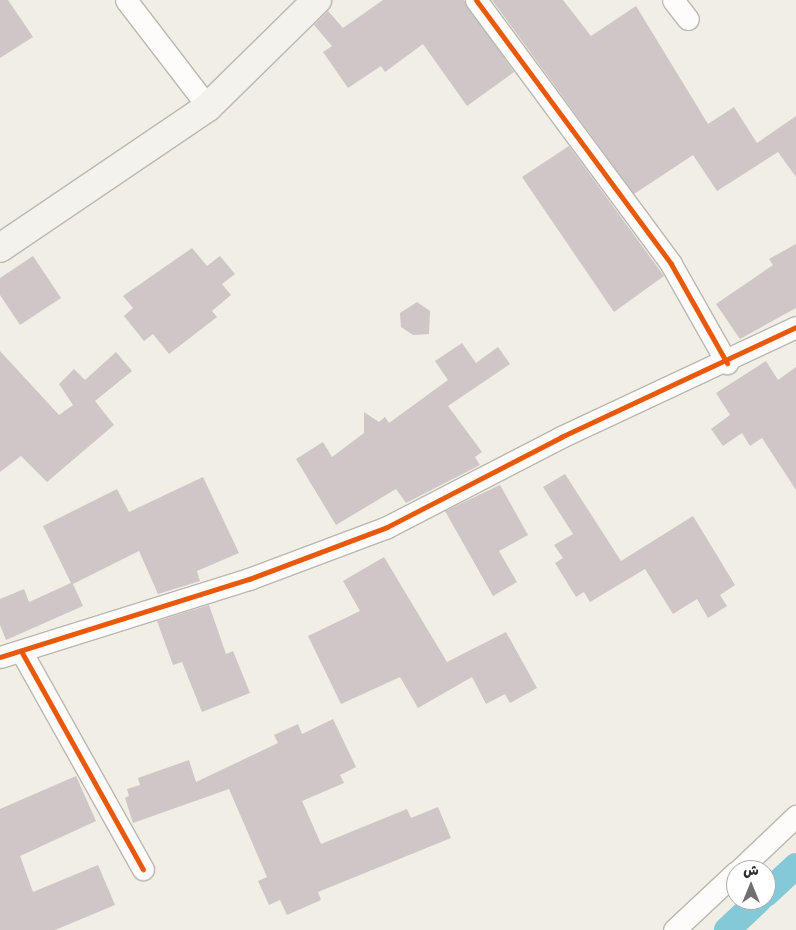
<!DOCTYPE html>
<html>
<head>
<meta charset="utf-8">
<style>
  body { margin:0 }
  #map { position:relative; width:796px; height:930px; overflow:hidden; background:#f1eee5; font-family:Kalam,"Playpen Sans Arabic",sans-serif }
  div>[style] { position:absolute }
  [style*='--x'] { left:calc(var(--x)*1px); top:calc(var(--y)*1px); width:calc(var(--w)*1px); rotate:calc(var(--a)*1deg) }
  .canal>* { height:26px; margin:-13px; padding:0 13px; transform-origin:13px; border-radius:13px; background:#84c9d8 }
  .building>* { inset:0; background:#cfc6c7 }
  .roads { filter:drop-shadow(1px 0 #bab8b2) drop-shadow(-1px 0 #bab8b2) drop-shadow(0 1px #bab8b2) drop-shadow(0 -1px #bab8b2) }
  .street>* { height:21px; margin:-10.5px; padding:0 10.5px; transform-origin:10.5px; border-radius:10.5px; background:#fdfcfb }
  .secondary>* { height:28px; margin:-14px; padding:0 14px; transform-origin:14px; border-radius:14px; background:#f4f2ec }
  .cycleway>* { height:5px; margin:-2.5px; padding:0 2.5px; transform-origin:2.5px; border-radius:2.5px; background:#e8590c }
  span { translate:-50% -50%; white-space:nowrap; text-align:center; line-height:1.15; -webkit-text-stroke:4px #fff; paint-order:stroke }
  .north { position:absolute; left:726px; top:860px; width:50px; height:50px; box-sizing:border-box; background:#fff; border:1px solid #aaa; border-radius:50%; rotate:0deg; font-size:14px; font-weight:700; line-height:20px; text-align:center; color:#2b2b2b }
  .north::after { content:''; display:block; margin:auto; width:18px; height:22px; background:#706f6c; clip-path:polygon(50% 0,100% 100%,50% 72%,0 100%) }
</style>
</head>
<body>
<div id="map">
  <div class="canal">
    <i style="--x:766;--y:894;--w:41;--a:-43"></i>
    <i style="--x:727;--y:930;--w:44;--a:-43.2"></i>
  </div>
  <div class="building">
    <i style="clip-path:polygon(0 0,8px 0,33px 37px,0 58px)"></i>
    <i style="clip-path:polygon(383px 0,464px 0,514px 72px,467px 106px,423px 44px,385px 72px,381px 66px,348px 88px,323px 52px,332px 46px,314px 25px,328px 11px,343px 28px)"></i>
    <i style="clip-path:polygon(492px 0,563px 0,591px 36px,636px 6px,708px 124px,734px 107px,757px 143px,796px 116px,796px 177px,778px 152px,717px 191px,693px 155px,634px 194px)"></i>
    <i style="clip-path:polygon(569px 146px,664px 276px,614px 312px,522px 177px)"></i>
    <i style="clip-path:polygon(796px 244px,796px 308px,740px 339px,716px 304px,773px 265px,769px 259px)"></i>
    <i style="clip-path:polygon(192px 248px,207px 266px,220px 256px,235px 274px,222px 284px,231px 295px,212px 311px,217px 317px,169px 354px,153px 334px,144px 341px,124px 316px,133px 308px,123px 296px)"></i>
    <i style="clip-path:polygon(33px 256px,61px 298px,20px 325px,0 295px,0 278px)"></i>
    <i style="clip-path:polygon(417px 302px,430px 311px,429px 334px,413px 335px,401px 327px,400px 313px)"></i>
    <i style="clip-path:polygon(462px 343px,476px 363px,498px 347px,510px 364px,448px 406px,482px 452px,475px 457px,480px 465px,406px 503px,396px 489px,336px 525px,296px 459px,323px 442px,332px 457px,364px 433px,364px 412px,379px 422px,385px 417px,389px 423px,448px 380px,435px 361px)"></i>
    <i style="clip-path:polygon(0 351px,59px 415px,73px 405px,59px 384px,74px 369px,85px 380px,116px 352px,132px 371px,95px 401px,114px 425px,47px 482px,21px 456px,0 472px)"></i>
    <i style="clip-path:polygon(766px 361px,778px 380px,796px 367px,796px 490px,762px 438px,750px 446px,742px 433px,723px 446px,711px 429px,730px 415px,716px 393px)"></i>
    <i style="clip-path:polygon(565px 474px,621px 561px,693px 516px,735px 585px,720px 595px,727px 606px,708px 618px,697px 599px,673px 614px,645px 569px,590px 602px,584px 592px,576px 597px,555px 563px,563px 558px,554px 545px,573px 534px,543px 487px)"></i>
    <i style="clip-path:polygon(203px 477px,239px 553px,197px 571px,200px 581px,158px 594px,139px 551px,73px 584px,83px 606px,6px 640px,0 625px,0 599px,24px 589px,29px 602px,71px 583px,43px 526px,117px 489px,129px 512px)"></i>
    <i style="clip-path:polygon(500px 485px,528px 535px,499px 551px,517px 582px,493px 596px,445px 511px)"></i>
    <i style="clip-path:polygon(384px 557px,447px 662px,506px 632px,537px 688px,510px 703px,505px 694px,486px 704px,472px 677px,418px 708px,400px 677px,341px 704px,308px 636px,360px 611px,343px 581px)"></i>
    <i style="clip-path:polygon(209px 605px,226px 654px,233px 651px,250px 693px,202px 712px,182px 662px,173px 665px,157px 621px)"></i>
    <i style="clip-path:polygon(333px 719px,356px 767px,340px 775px,344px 783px,302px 801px,321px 844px,407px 809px,411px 818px,438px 807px,451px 838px,318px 892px,321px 900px,287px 915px,280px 900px,269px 905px,258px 881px,267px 877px,229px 789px,133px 823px,125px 798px,129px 796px,127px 789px,140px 785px,138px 778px,189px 760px,196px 782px,278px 743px,274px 735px,298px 724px,302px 734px)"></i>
    <i style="clip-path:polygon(76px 776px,96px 821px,20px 856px,33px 892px,98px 865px,115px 905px,55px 930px,0 930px,0 809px)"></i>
  </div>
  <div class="roads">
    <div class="street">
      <i style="--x:126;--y:0;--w:135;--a:52.5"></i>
      <i style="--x:476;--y:0;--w:328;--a:53.5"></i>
      <i style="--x:671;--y:264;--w:114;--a:60.5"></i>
      <i style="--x:673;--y:0;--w:24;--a:52"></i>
      <i style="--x:21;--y:651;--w:250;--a:60.8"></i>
      <i style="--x:0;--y:657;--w:261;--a:-17.4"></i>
      <i style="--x:249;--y:579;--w:147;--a:-20.6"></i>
      <i style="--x:387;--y:527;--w:196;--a:-27.3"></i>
      <i style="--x:561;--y:437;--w:259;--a:-25.1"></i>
      <i style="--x:739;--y:870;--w:79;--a:-43.5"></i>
      <i style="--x:674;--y:930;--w:85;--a:-43.1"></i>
    </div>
    <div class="secondary">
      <i style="--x:0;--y:248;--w:251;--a:-34.1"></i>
      <i style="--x:208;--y:107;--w:153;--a:-44.5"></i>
    </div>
  </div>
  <div class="cycleway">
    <i style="--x:476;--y:0;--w:328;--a:53.5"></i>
    <i style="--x:671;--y:264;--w:114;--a:60.5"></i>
    <i style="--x:21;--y:651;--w:250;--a:60.8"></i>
    <i style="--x:0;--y:657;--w:261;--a:-17.4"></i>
    <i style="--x:249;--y:579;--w:147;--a:-20.6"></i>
    <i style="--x:387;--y:527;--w:196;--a:-27.3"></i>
    <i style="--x:561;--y:437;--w:259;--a:-25.1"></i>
  </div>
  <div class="north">ش</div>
</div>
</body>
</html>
